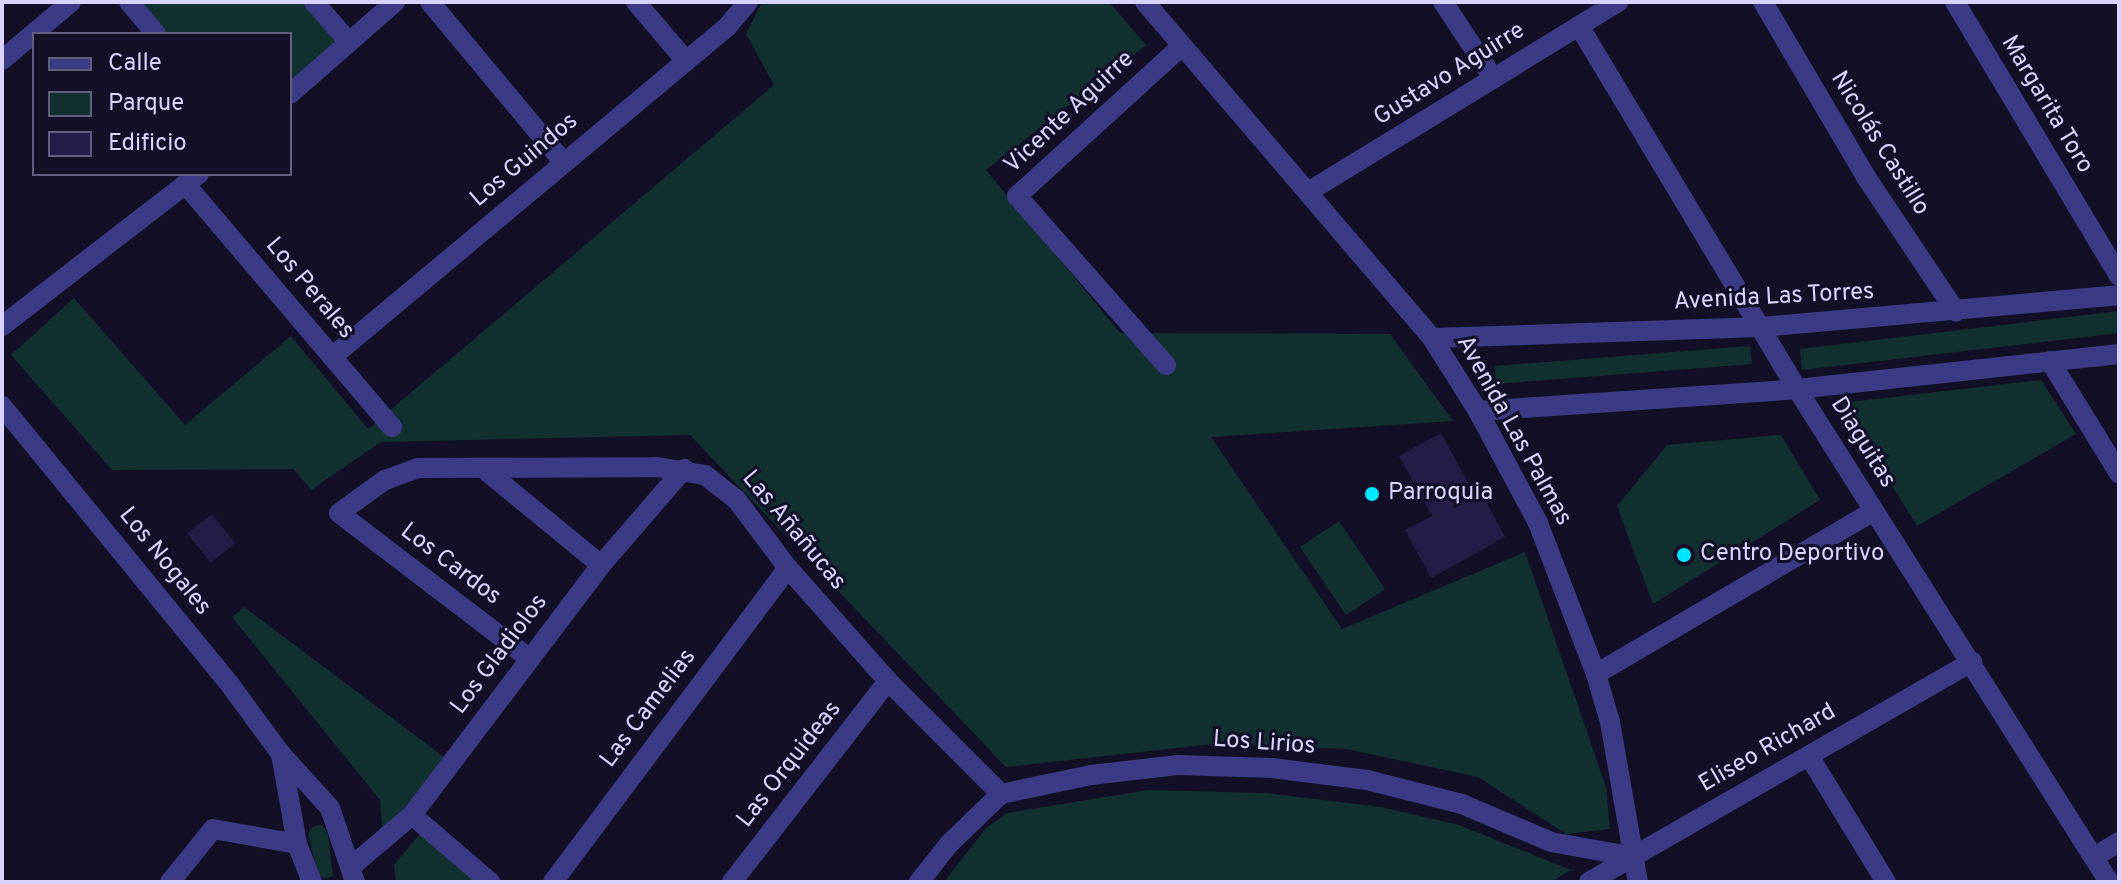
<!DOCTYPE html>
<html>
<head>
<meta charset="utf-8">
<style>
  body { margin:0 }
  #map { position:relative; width:2121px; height:884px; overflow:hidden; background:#130f26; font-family:Overpass,sans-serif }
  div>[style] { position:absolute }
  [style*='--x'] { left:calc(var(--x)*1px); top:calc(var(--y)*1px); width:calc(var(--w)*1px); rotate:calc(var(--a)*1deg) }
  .green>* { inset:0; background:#12302f }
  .building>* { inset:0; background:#241b47 }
  .minor>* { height:20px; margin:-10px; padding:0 10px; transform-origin:10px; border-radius:10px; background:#3d3a85 }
  .dots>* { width:22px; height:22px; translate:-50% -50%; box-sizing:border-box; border:4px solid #130f26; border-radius:50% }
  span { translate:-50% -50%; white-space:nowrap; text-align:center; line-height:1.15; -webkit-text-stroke:6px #130f26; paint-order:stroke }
  .street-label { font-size:24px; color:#d9d4ff }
  .poi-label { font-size:24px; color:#d9d4ff }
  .left { translate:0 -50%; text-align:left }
  .frame { position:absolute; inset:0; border:4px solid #d9d4ff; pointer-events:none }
  .legend { position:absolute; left:32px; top:32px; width:260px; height:144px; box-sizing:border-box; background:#130f26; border:2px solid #625e7d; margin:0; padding:10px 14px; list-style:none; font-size:24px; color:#d9d4ff }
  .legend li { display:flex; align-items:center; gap:16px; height:40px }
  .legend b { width:40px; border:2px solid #625e7d }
</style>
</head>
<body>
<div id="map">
  <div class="green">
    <i style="clip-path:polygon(138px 2px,305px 2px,341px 42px,290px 87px,290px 34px,165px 34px)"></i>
    <i style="clip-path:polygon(762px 2px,1109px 2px,1146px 45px,986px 170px,1120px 333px,1390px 334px,1453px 421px,1211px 437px,1342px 629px,1525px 552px,1606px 787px,1610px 829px,1566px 834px,1478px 777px,1346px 749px,1213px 744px,1006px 767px,690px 435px,381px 442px,311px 490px,294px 469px,112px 470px,11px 355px,74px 298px,185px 425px,291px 336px,368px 429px,774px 85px,746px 34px)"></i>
    <i style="clip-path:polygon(2119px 311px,2119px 333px,1802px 370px,1800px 349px)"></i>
    <i style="clip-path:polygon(1750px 346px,1752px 364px,1496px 384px,1495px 366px)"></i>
    <i style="clip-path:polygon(2041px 380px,2076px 434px,1917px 526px,1841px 403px)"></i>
    <i style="clip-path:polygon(1781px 435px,1820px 500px,1653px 604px,1617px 506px,1667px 445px)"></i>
    <i style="clip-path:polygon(1339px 521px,1385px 589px,1346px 615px,1300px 547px)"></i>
    <i style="clip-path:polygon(244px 607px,444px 757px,383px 836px,380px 800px,232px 617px)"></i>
    <i style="clip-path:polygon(1148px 790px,1265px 793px,1381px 807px,1459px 825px,1571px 870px,1551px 882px,944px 882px,986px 828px,1007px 813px)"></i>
    <i style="clip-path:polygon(322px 825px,328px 834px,333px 876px,325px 879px,318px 875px,308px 833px,314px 826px)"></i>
    <i style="clip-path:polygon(420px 834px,476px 882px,396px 882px,394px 865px)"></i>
  </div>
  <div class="building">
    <i style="clip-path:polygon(1441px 433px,1472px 490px,1478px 486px,1505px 537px,1431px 578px,1405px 530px,1432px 516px,1399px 456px)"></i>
    <i style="clip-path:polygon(212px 514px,235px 543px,211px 563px,187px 533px)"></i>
  </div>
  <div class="minor">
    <i style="--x:129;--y:2;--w:42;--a:49.8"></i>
    <i style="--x:314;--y:2;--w:53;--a:48.8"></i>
    <i style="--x:430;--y:2;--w:209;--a:50.2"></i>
    <i style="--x:636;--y:2;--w:77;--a:49.7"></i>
    <i style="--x:1145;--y:2;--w:442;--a:49.5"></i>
    <i style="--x:1432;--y:338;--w:86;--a:57.8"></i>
    <i style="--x:1478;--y:411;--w:127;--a:61.8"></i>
    <i style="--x:1538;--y:523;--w:162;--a:69"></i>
    <i style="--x:1596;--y:674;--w:50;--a:73.7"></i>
    <i style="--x:1610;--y:722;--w:162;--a:80.1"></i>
    <i style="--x:1443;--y:2;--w:92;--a:56.5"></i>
    <i style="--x:1763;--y:2;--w:203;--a:59.5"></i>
    <i style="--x:1866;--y:177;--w:162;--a:56.3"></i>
    <i style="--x:1955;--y:2;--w:319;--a:59.1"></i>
    <i style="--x:1579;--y:26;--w:423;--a:59"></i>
    <i style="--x:1797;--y:389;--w:583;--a:57.67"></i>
    <i style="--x:2;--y:60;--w:90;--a:-40"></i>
    <i style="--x:290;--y:94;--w:140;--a:-41.2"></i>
    <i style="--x:186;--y:185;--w:318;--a:49.6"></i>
    <i style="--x:1308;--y:192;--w:364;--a:-31.5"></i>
    <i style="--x:2;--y:326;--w:249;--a:-37.7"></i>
    <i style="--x:1432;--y:338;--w:330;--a:-1.9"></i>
    <i style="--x:1762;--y:327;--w:358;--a:-5.1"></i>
    <i style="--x:332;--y:357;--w:515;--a:-39.88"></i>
    <i style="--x:727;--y:27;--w:33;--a:-50"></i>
    <i style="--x:2050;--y:361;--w:132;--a:58.4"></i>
    <i style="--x:1166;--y:365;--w:225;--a:-131.4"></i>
    <i style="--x:1017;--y:196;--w:223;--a:-42.3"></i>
    <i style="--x:2;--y:406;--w:362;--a:50.7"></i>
    <i style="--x:231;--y:686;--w:84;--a:53.7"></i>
    <i style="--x:281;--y:754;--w:73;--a:47.8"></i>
    <i style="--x:330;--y:808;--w:78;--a:71.3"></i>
    <i style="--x:1478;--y:411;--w:320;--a:-3.9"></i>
    <i style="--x:1797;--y:389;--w:324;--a:-6.2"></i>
    <i style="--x:484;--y:469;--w:151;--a:39.4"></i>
    <i style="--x:530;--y:659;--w:240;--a:-142.6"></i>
    <i style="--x:339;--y:513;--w:57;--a:-35.7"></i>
    <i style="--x:385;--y:480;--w:35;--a:-20"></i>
    <i style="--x:418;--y:468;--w:239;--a:-0.2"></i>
    <i style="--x:657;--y:467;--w:49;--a:9.5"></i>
    <i style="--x:705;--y:475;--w:39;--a:38"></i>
    <i style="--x:736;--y:499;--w:86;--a:53"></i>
    <i style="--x:788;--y:568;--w:151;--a:48.5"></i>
    <i style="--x:888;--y:681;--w:160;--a:45"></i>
    <i style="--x:1596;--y:674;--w:322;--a:-30.4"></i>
    <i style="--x:281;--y:754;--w:91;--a:79.9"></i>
    <i style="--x:297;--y:844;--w:41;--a:68.5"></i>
    <i style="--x:1809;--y:756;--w:148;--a:58.6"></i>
    <i style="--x:412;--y:815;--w:103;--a:40.7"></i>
    <i style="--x:2094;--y:857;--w:29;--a:-31"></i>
    <i style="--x:352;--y:866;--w:79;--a:-40.4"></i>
    <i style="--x:412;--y:815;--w:313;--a:-52.9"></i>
    <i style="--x:601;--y:565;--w:127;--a:-49.2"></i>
    <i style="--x:170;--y:882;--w:68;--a:-50.9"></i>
    <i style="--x:213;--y:829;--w:85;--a:10.1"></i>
    <i style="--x:553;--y:882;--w:392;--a:-53.2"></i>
    <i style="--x:732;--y:882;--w:254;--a:-52.2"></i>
    <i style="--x:919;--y:882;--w:48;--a:-51.7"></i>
    <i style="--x:949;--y:844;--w:72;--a:-43.9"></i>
    <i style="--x:1001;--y:794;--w:92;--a:-11.9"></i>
    <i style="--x:1091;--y:775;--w:87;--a:-6.6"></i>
    <i style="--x:1177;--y:765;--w:95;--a:1.8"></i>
    <i style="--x:1272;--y:768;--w:96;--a:7.2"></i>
    <i style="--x:1367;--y:780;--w:98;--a:14.2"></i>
    <i style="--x:1462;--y:804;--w:97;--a:23.1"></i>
    <i style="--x:1551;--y:842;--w:84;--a:10.2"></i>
    <i style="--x:1589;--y:882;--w:442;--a:-29.9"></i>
  </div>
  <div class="dots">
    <i style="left:1372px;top:494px;background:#00e5ff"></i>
    <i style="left:1684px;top:555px;background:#00e5ff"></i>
  </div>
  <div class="street-label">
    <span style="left:1450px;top:75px;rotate:-32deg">Gustavo Aguirre</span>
    <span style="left:2046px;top:105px;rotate:59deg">Margarita Toro</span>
    <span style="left:1070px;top:113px;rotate:-43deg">Vicente Aguirre</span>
    <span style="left:1879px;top:144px;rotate:58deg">Nicolás Castillo</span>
    <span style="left:525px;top:161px;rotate:-40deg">Los Guindos</span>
    <span style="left:309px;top:289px;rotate:50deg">Los Perales</span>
    <span style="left:1774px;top:298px;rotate:-3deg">Avenida Las Torres</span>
    <span style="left:1513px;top:431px;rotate:61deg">Avenida Las Palmas</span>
    <span style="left:1862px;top:443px;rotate:58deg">Diaguitas</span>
    <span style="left:793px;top:531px;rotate:50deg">Las Añañucas</span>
    <span style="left:164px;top:562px;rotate:51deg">Los Nogales</span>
    <span style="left:450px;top:565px;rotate:37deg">Los Cardos</span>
    <span style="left:500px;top:655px;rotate:-53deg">Los Gladiolos</span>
    <span style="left:649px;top:709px;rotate:-53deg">Las Camelias</span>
    <span style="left:1264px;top:744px;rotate:4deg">Los Lirios</span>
    <span style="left:1768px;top:749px;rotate:-30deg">Eliseo Richard</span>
    <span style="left:790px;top:765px;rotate:-52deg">Las Orquideas</span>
  </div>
  <div class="poi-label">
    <span class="left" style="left:1388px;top:494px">Parroquia</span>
    <span class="left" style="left:1700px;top:555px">Centro Deportivo</span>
  </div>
  <div class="frame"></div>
  <ul class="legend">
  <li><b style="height:10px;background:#3d3a85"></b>Calle</li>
  <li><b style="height:22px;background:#12302f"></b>Parque</li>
  <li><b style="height:22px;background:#241b47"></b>Edificio</li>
  </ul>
</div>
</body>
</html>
